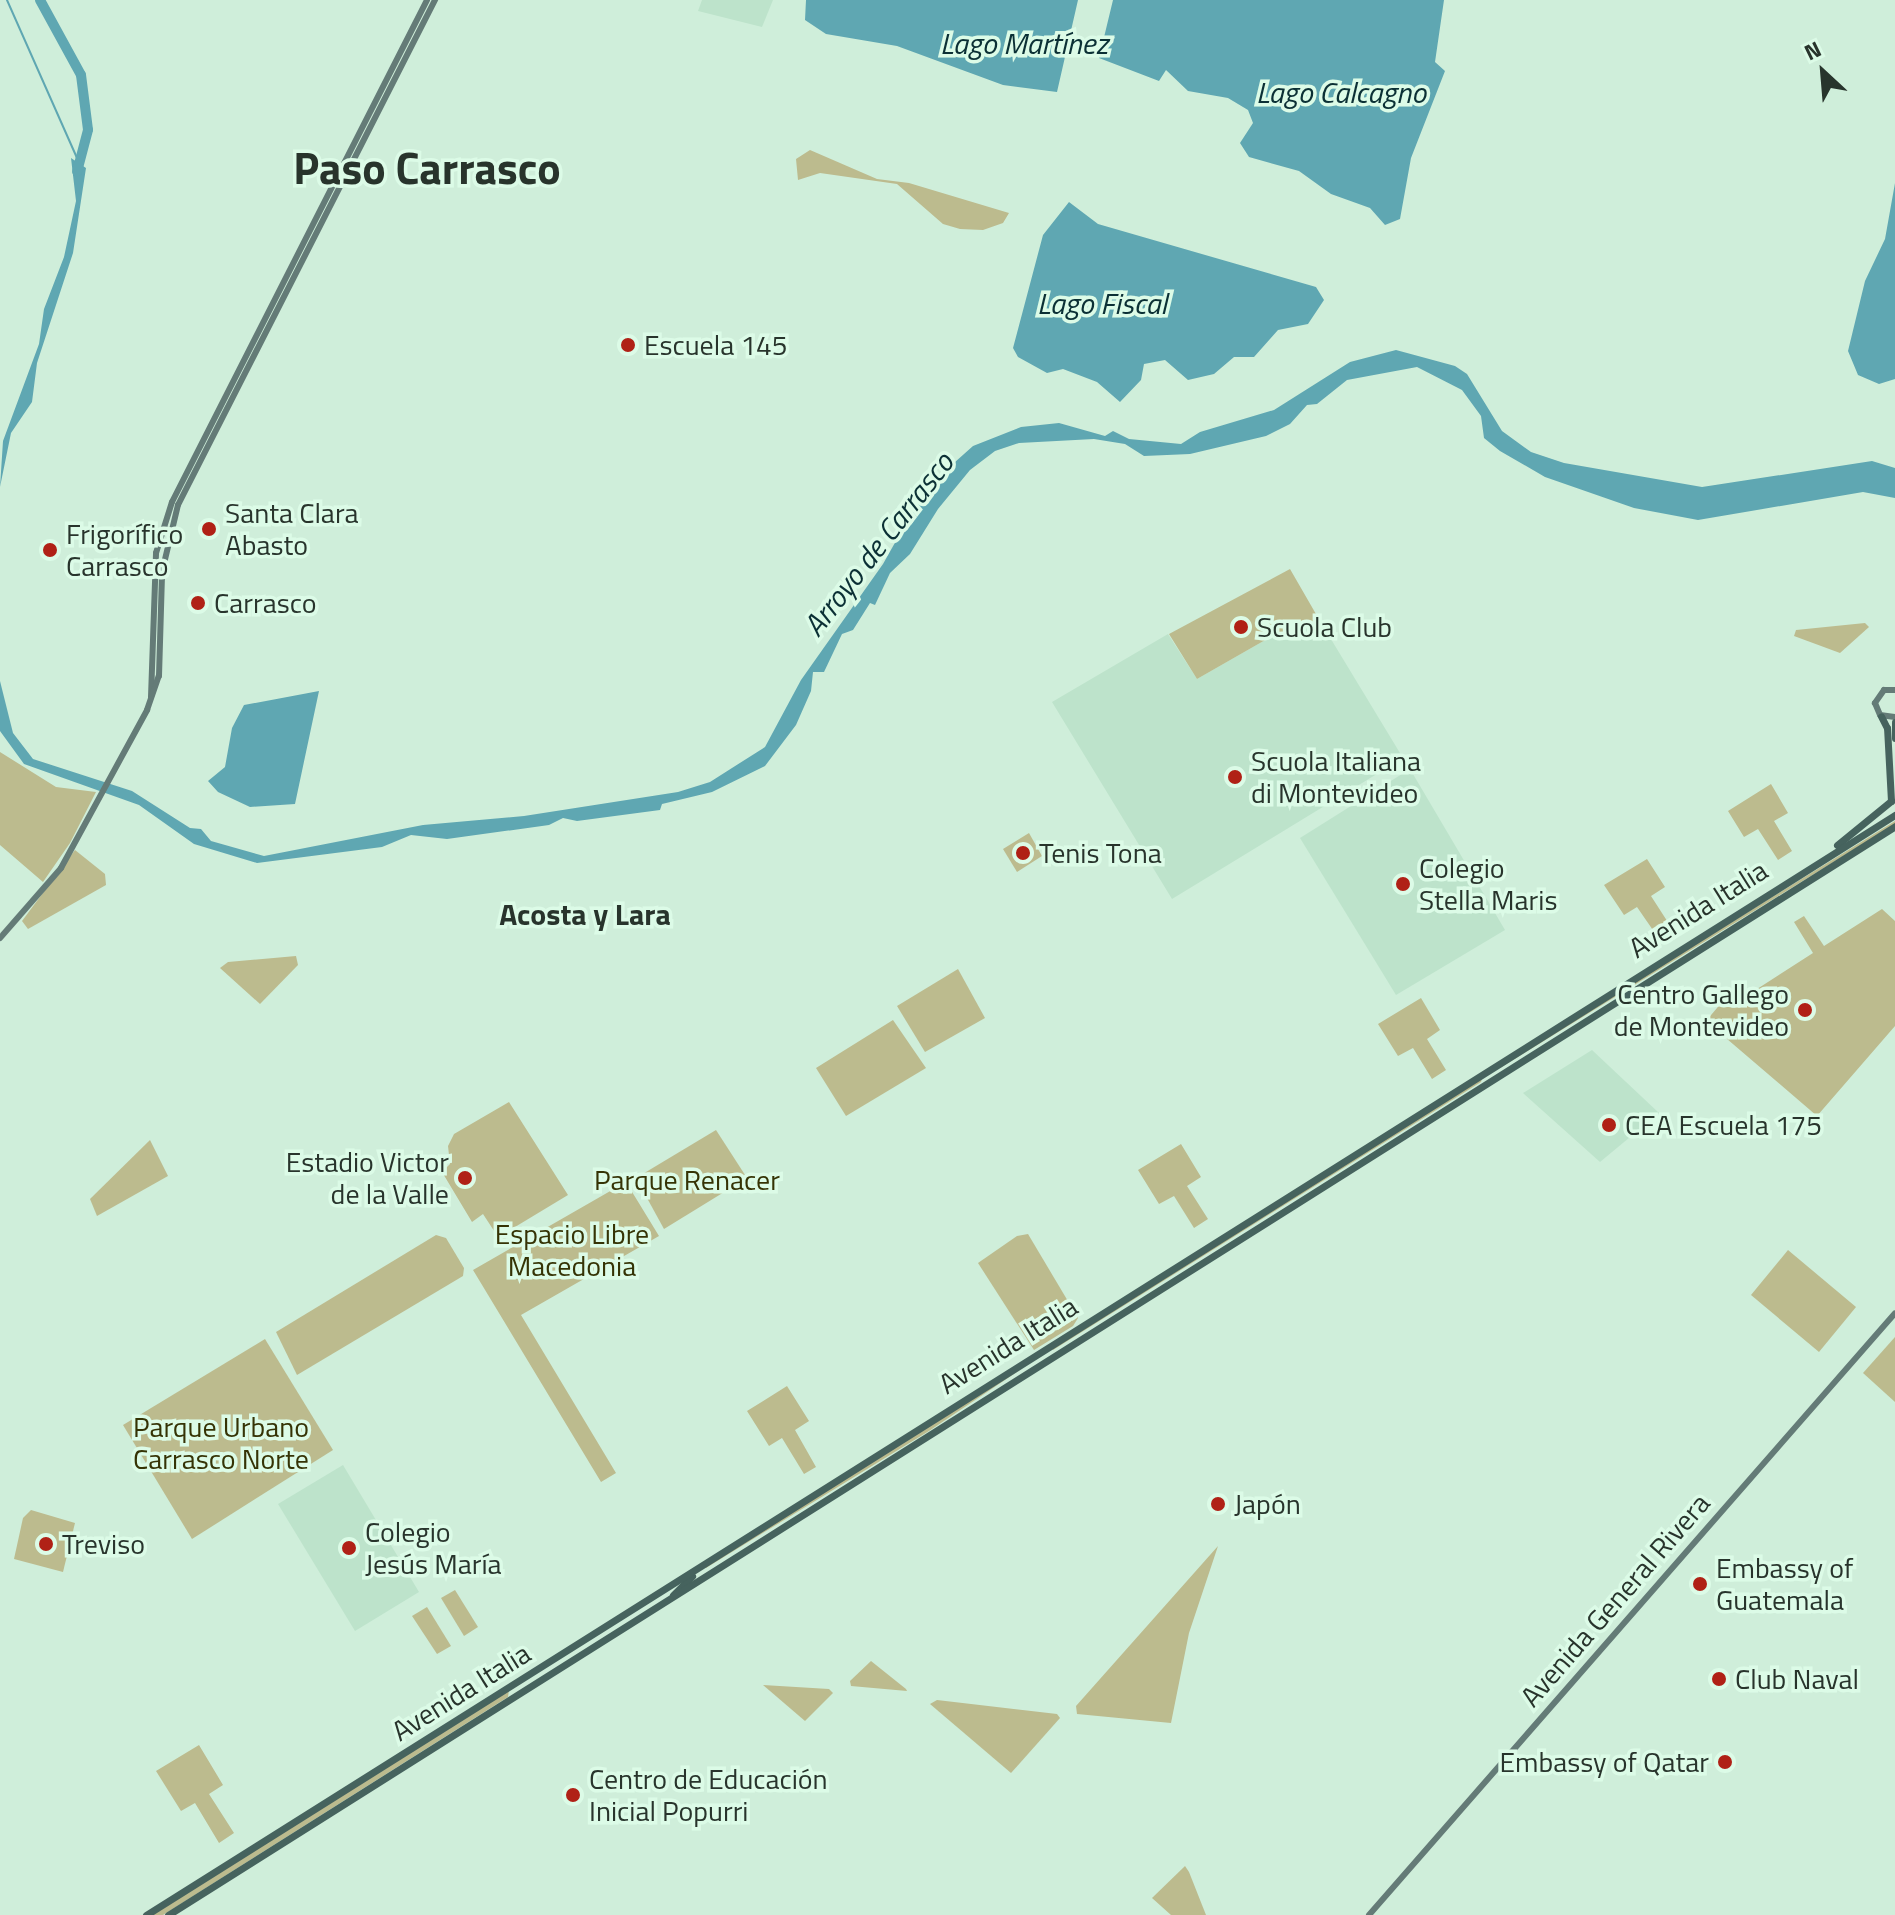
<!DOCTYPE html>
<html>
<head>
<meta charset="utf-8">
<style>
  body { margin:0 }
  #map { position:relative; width:1895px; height:1915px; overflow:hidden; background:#cfeeda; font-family:"Titillium Web",sans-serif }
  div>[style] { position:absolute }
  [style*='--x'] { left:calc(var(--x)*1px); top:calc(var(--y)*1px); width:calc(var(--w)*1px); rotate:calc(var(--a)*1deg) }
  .built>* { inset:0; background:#bde3cb }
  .green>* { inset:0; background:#bcbb8e }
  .water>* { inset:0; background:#5fa7b2 }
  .stream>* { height:2px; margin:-1px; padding:0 1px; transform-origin:1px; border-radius:1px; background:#5fa7b2 }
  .river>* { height:10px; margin:-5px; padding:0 5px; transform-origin:5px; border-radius:5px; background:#5fa7b2 }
  .secondary>* { height:6px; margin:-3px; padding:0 3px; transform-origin:3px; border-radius:3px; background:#647b77 }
  .primary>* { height:7px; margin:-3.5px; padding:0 3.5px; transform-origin:3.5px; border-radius:3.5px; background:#46635e }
  .dots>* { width:22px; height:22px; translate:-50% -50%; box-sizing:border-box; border:4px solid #dcfbe7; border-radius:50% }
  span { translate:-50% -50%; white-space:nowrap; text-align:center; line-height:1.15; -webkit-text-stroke:7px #dcfbe7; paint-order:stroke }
  .poi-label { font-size:28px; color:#28342c }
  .left { translate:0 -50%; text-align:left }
  .right { translate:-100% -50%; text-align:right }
  .street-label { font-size:28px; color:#28342c }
  .park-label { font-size:28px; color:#353305 }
  .water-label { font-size:30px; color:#0b3035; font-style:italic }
  .neighbourhood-label { font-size:30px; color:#28342c; font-weight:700 }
  .town-label { font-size:44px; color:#28342c; font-weight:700 }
  .north { position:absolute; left:1783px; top:32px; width:80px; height:80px; -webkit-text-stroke:6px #dcfbe7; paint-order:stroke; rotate:334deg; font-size:22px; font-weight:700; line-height:32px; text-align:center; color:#28342c }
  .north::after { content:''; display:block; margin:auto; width:28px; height:36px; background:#28342c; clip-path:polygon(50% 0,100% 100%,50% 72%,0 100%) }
</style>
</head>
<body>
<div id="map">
  <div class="built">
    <i style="clip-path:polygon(702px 0,773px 0,762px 27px,698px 11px)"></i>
    <i style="clip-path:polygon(1320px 621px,1403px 758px,1172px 899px,1052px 702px,1168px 634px,1197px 679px,1267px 639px)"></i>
    <i style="clip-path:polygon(1410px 769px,1505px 930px,1396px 995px,1300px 838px)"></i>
    <i style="clip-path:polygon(1592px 1050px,1659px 1113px,1600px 1162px,1523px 1093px)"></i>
    <i style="clip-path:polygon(343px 1465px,419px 1592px,355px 1631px,278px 1504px)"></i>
  </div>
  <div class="green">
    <i style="clip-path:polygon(810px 150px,877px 179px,909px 183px,1009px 213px,1003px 223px,983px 230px,960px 229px,943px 224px,897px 184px,820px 173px,798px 180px,796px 159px)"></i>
    <i style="clip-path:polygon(1290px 569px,1320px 621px,1267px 639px,1197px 679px,1169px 634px)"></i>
    <i style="clip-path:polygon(1865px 623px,1869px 627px,1840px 653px,1794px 636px,1796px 630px)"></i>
    <i style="clip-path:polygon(0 752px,56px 787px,96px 792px,70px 843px,43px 882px,0 845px)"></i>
    <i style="clip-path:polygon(1771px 784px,1788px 813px,1774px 821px,1792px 851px,1778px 860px,1758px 829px,1744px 837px,1728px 811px)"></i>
    <i style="clip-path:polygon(1895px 821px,1895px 824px,1500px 1068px,1499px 1066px)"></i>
    <i style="clip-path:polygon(1029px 833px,1042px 856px,1017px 872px,1003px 849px)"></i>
    <i style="clip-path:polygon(75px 850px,105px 874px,106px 885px,28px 929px,22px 921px)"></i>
    <i style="clip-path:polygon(1647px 859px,1665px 887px,1651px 896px,1671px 927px,1657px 936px,1637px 907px,1624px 915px,1604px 885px)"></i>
    <i style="clip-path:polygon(1882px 909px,1895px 921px,1895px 1026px,1817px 1116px,1706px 1021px,1728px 995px,1740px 1000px,1813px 953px,1794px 922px,1804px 916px,1824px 946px)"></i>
    <i style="clip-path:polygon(296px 956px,298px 965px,260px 1004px,220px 968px,228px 962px)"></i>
    <i style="clip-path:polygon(958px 969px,985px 1018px,925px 1052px,897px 1006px)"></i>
    <i style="clip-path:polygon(1421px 998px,1440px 1030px,1427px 1039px,1446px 1070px,1432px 1079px,1413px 1048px,1398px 1056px,1378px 1024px)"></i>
    <i style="clip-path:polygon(893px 1020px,926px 1068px,846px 1116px,816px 1068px)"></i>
    <i style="clip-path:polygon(1482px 1079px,1481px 1082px,1053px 1350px,1052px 1347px)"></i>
    <i style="clip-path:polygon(509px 1102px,568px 1195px,515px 1227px,502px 1243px,483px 1214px,472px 1222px,442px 1172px,450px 1164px,448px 1146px,454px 1134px)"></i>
    <i style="clip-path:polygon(716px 1130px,747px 1178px,664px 1229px,636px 1178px)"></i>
    <i style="clip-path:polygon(150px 1140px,168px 1176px,97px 1216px,90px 1199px)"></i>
    <i style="clip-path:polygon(1181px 1144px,1201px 1177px,1187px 1186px,1208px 1219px,1194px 1228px,1174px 1196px,1159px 1204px,1138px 1170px)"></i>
    <i style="clip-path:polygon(626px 1182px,659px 1236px,521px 1315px,616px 1473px,601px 1482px,473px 1270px)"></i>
    <i style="clip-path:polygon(1028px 1234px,1078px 1318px,1073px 1326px,1034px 1350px,978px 1263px,1017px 1236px)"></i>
    <i style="clip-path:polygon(436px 1235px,446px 1238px,464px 1268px,463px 1276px,297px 1375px,276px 1332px)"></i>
    <i style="clip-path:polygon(1788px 1250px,1856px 1307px,1819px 1352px,1751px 1295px)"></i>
    <i style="clip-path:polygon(1895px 1337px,1895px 1402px,1863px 1373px)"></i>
    <i style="clip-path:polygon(265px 1339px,333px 1450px,192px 1539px,123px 1425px)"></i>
    <i style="clip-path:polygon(1023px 1368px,929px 1431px,706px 1568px,706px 1565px)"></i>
    <i style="clip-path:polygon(787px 1386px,809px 1421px,795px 1430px,816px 1467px,804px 1474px,782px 1438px,769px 1446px,747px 1411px)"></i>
    <i style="clip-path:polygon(31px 1510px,75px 1523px,63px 1572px,14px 1559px,23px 1518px)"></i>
    <i style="clip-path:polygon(1218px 1546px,1189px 1633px,1171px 1723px,1077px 1714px,1076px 1706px)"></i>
    <i style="clip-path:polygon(455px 1590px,478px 1627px,464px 1636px,441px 1598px)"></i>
    <i style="clip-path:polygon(427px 1607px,451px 1646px,437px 1654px,412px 1616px)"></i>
    <i style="clip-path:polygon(871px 1661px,906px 1689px,907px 1691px,851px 1686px,850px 1681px)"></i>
    <i style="clip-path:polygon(763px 1685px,829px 1689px,833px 1693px,805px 1721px)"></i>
    <i style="clip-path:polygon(509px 1690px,508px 1697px,163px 1915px,152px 1915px)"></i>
    <i style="clip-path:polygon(937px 1700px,1057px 1714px,1060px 1718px,1011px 1773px,930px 1704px)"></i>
    <i style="clip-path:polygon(199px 1745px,223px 1785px,209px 1794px,234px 1833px,219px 1843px,195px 1803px,181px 1811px,156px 1771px)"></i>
    <i style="clip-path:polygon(1185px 1866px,1189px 1872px,1206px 1915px,1171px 1915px,1152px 1898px)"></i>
  </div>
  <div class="water">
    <i style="clip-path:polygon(806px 0,1078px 0,1057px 92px,1003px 85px,897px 46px,826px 34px,805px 20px)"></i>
    <i style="clip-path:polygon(1113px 0,1444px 0,1435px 62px,1445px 71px,1411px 158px,1400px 219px,1385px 225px,1370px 208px,1331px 194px,1299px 171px,1249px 157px,1240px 143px,1253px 123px,1248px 110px,1228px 98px,1188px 91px,1166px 70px,1159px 81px,1099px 58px)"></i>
    <i style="clip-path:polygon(71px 158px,86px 168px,73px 253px,37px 363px,32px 402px,11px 433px,0 487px,3px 441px,39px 344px,44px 309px,64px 257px,76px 201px)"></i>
    <i style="clip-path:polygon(1895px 183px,1895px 379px,1879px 384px,1858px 375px,1848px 351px,1865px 281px,1885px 239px)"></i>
    <i style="clip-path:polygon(1069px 202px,1098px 224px,1316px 287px,1324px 300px,1308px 324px,1278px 330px,1254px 357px,1234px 357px,1214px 374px,1188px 380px,1165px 360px,1144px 364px,1141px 380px,1120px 402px,1097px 382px,1063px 369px,1047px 373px,1018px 357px,1013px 348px,1043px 235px)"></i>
    <i style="clip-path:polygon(1396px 350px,1455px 366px,1467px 374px,1502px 431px,1531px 452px,1564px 463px,1702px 487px,1872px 461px,1895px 468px,1895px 498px,1863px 492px,1698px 520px,1634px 508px,1545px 477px,1500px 451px,1484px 438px,1481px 416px,1462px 390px,1417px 367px,1347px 380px,1317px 404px,1307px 405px,1290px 424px,1266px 436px,1190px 454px,1144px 456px,1125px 444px,1094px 439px,1019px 443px,995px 451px,970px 470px,938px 509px,910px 554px,890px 573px,875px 605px,870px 603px,853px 630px,842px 634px,824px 672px,813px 672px,811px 691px,796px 725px,765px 766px,712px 792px,662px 804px,660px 810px,577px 821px,563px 818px,549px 825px,447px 839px,411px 835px,382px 847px,257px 863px,194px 844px,139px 805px,24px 764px,0 731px,0 681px,13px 733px,33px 759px,132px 791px,190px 828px,201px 829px,211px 841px,264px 856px,423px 825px,524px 816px,678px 792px,710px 782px,765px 747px,801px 680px,883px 564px,910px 516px,936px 479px,973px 446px,1021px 427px,1059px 423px,1105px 436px,1113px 431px,1129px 439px,1181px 444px,1200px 432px,1274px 410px,1350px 362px)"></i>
    <i style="clip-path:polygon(319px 691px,295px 804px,250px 807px,218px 792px,208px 781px,225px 767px,232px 728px,244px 705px)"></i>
  </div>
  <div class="stream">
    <i style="--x:7;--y:0;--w:175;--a:66.1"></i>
  </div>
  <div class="river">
    <i style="--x:40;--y:0;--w:85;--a:61.3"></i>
    <i style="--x:81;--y:75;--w:55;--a:82.7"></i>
    <i style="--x:88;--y:130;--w:43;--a:104.7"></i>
  </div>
  <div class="secondary">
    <i style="--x:1895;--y:690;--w:11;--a:180"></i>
    <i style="--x:1884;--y:690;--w:16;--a:125"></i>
    <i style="--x:1875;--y:703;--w:13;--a:67"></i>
    <i style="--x:1880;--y:715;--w:15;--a:8"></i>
    <i style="--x:151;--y:697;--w:144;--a:-88"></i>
    <i style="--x:156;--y:553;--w:53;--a:-72.6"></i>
    <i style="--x:172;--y:502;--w:563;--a:-63.07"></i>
    <i style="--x:0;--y:938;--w:93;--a:-48.9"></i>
    <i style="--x:61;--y:868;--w:180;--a:-61.4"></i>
    <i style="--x:147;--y:710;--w:36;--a:-71"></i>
    <i style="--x:159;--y:676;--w:104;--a:-88.3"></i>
    <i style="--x:162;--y:572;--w:69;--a:-76.6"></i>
    <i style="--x:178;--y:505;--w:567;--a:-63.03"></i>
    <i style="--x:1369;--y:1915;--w:799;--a:-48.85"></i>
  </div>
  <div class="primary">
    <i style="--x:1895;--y:722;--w:16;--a:90"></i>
    <i style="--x:1837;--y:845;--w:70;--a:-39.2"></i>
    <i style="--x:1891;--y:801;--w:73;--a:-93.1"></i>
    <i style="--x:1887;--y:728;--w:13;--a:-117"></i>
    <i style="--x:673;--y:1595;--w:27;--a:-45"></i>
    <i style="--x:146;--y:1915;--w:2066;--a:-32.17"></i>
    <i style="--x:168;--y:1915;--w:2042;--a:-32.23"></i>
  </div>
  <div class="dots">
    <i style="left:628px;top:345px;background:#b02116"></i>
    <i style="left:209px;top:529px;background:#b02116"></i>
    <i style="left:50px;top:550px;background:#b02116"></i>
    <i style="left:198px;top:603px;background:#b02116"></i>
    <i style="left:1241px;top:627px;background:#b02116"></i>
    <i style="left:1235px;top:777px;background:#b02116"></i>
    <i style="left:1023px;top:853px;background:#b02116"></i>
    <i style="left:1403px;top:884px;background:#b02116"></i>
    <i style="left:1805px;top:1010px;background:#b02116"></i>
    <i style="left:1609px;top:1125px;background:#b02116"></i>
    <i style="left:465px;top:1178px;background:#b02116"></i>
    <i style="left:1218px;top:1504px;background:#b02116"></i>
    <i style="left:46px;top:1544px;background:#b02116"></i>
    <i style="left:349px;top:1548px;background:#b02116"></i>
    <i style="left:1700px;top:1584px;background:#b02116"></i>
    <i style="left:1719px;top:1679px;background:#b02116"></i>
    <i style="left:1725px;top:1762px;background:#b02116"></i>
    <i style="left:573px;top:1795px;background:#b02116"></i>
  </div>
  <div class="poi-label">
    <span class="left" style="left:644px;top:345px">Escuela 145</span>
    <span class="left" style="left:225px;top:529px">Santa Clara<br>Abasto</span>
    <span class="left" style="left:66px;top:550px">Frigorífico<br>Carrasco</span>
    <span class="left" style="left:214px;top:603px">Carrasco</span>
    <span class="left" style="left:1257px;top:627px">Scuola Club</span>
    <span class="left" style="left:1251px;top:777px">Scuola Italiana<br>di Montevideo</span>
    <span class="left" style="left:1039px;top:853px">Tenis Tona</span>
    <span class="left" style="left:1419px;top:884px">Colegio<br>Stella Maris</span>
    <span class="right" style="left:1789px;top:1010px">Centro Gallego<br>de Montevideo</span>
    <span class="left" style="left:1625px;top:1125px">CEA Escuela 175</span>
    <span class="right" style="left:449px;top:1178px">Estadio Victor<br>de la Valle</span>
    <span class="left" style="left:1234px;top:1504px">Japón</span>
    <span class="left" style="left:365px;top:1548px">Colegio<br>Jesús María</span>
    <span class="left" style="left:62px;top:1544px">Treviso</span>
    <span class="left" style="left:1716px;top:1584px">Embassy of<br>Guatemala</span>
    <span class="left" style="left:1735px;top:1679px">Club Naval</span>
    <span class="right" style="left:1709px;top:1762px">Embassy of Qatar</span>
    <span class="left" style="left:589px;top:1795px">Centro de Educación<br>Inicial Popurri</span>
  </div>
  <div class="street-label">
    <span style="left:1698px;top:909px;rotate:-32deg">Avenida Italia</span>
    <span style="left:1008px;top:1345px;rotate:-32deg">Avenida Italia</span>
    <span style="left:1615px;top:1600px;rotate:-49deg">Avenida General Rivera</span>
    <span style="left:461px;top:1692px;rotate:-32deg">Avenida Italia</span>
  </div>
  <div class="park-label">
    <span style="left:687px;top:1180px">Parque Renacer</span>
    <span style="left:572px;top:1250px">Espacio Libre<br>Macedonia</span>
    <span style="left:221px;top:1443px">Parque Urbano<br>Carrasco Norte</span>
  </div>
  <div class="water-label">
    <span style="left:1024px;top:43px">Lago Martínez</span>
    <span style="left:1341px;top:92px">Lago Calcagno</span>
    <span style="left:1102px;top:303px">Lago Fiscal</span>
    <span style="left:878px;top:544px;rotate:-52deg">Arroyo de Carrasco</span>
  </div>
  <div class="neighbourhood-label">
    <span style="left:585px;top:914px">Acosta y Lara</span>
  </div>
  <div class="town-label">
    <span style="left:427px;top:168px">Paso Carrasco</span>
  </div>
  <div class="north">N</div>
</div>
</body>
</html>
